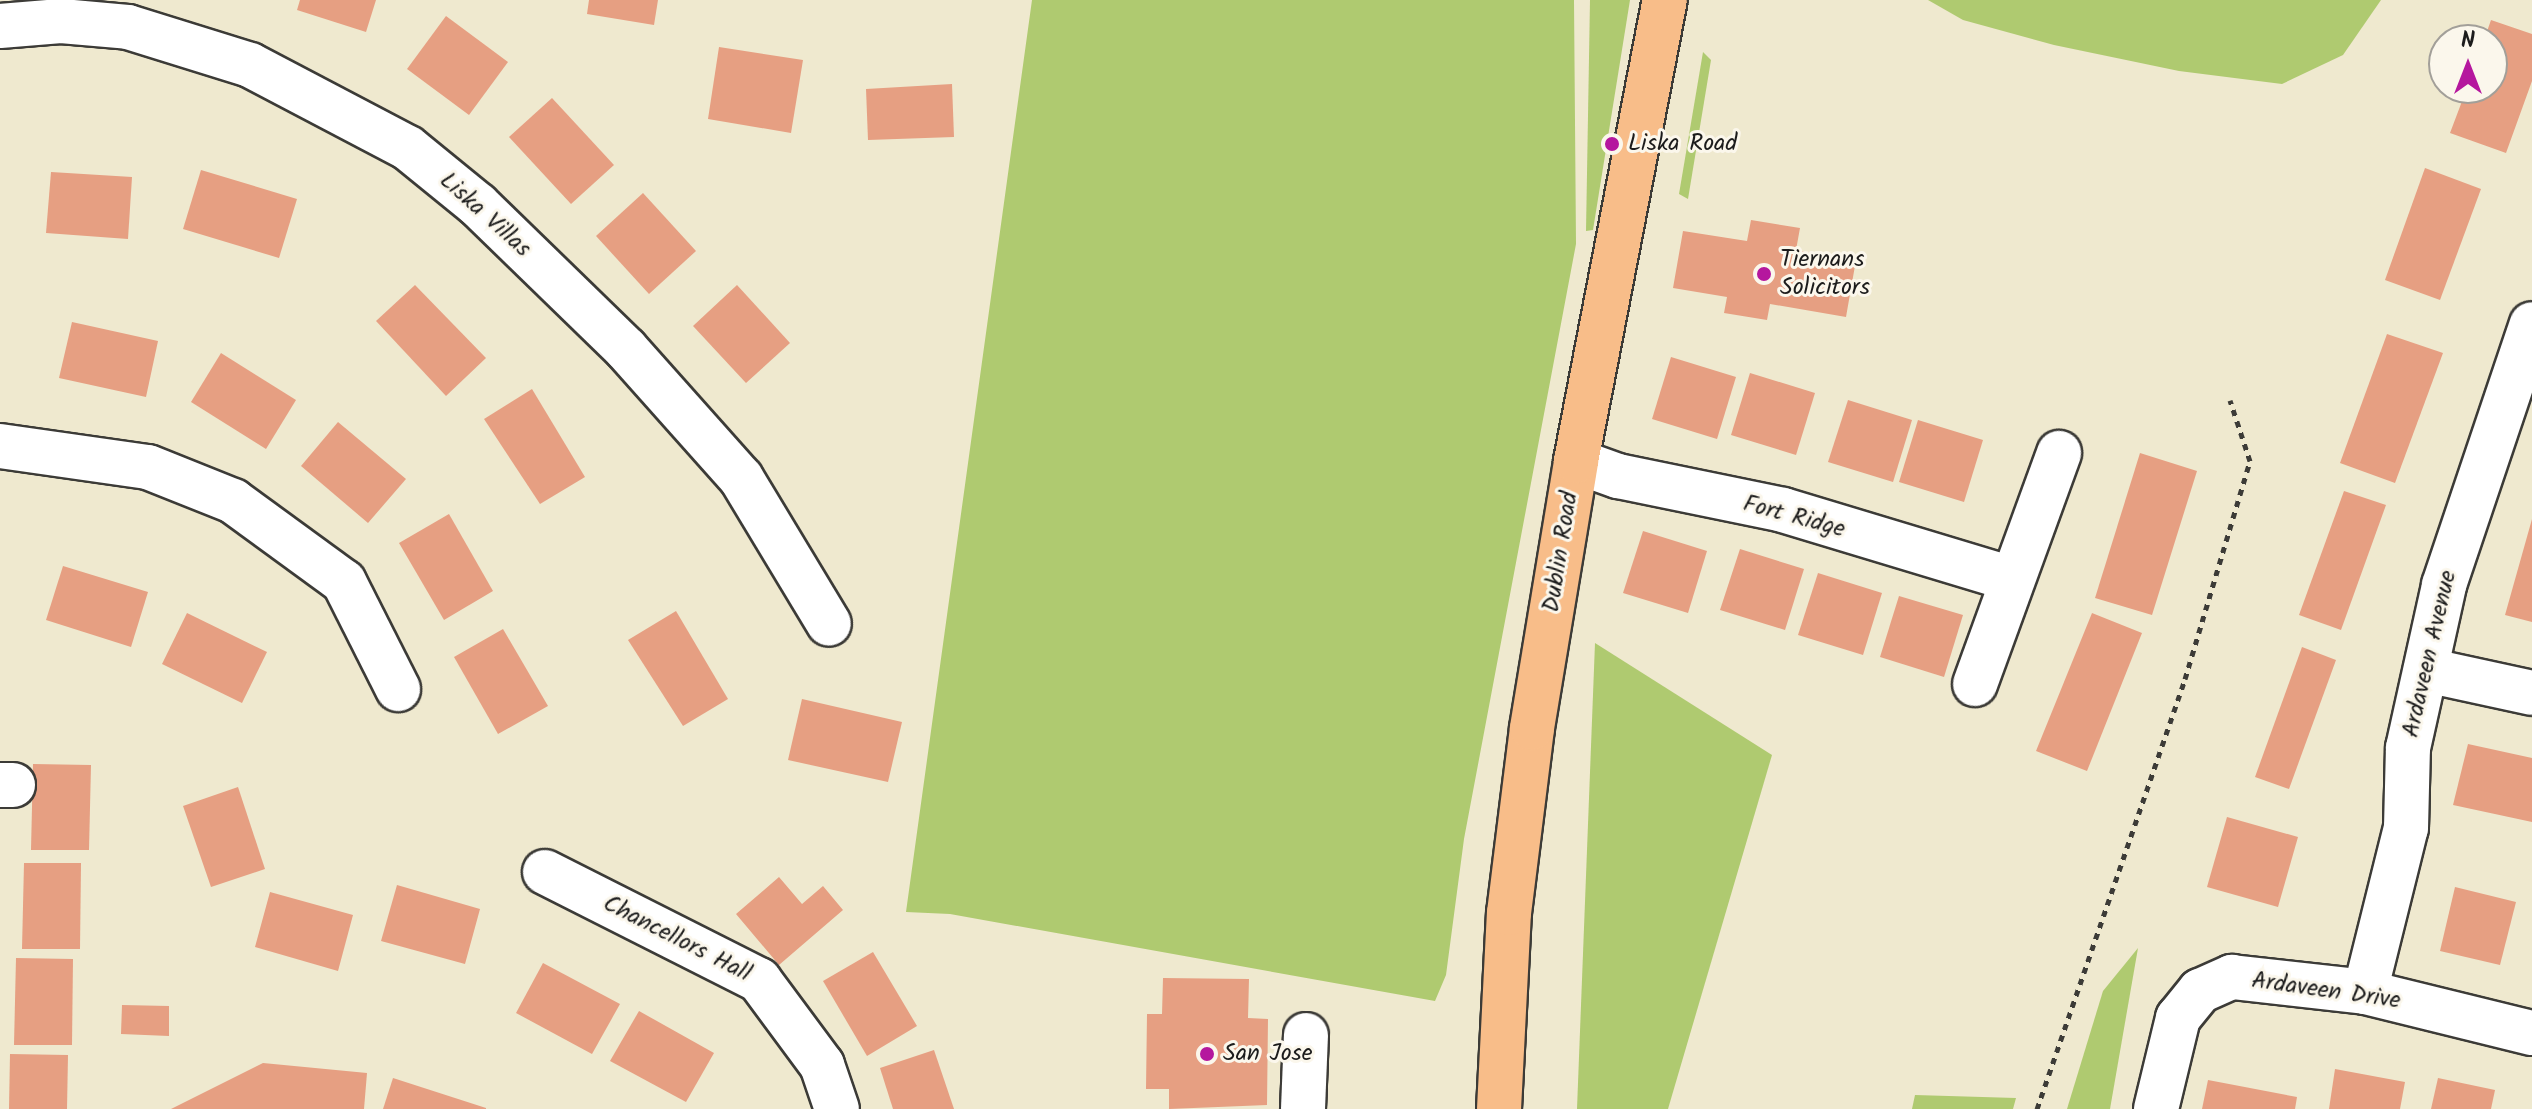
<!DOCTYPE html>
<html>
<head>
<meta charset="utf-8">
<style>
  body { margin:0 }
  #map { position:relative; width:2532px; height:1109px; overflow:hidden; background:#efe9cf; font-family:Kalam,sans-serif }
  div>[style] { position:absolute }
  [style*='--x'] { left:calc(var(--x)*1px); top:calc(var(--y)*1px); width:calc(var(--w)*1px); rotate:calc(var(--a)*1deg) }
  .green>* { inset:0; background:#afca70 }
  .building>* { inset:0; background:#e69f82 }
  .path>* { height:5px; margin-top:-2.5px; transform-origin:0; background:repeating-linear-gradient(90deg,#3c3b37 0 6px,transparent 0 12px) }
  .roads { filter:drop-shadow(2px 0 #3c3b37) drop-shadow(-2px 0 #3c3b37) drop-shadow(0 2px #3c3b37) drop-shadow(0 -2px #3c3b37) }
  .minor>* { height:44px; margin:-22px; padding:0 22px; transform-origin:22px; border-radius:22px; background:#fff }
  .major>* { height:44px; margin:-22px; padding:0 22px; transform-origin:22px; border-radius:22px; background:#f8bd89 }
  .dots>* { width:22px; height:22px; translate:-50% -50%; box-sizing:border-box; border:4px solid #fbf7ec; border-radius:50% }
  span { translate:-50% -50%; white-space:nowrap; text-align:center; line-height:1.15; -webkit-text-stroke:6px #fbf7ec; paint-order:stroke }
  .poi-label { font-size:24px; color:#1c1c1c }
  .left { translate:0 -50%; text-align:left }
  .street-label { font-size:24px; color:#1c1c1c }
  .north { position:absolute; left:2428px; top:24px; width:80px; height:80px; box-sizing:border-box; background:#fbf7ec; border:2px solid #a29f99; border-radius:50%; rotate:0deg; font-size:22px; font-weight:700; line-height:32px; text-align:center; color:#1c1c1c }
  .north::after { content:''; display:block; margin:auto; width:28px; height:36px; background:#b5179e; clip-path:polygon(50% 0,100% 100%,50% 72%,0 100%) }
</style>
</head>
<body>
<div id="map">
  <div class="green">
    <i style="clip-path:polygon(1032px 0,1574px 0,1576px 244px,1464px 839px,1446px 975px,1435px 1001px,950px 914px,906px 912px)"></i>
    <i style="clip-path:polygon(1590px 0,1630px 0,1593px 230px,1586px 231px)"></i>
    <i style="clip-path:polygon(1928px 0,2381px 0,2343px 55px,2282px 84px,2179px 71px,2054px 45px,1963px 20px)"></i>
    <i style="clip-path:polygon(1703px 52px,1711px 60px,1688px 199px,1679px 194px)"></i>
    <i style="clip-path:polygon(1595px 643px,1772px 755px,1668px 1109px,1577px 1109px)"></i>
    <i style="clip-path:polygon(2138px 948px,2110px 1109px,2067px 1109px,2103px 991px)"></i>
    <i style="clip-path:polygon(1915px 1095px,2016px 1098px,2013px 1109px,1912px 1109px)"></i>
  </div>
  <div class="building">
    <i style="clip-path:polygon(300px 0,376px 0,366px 32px,297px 10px)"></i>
    <i style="clip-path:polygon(589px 0,658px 0,654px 25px,587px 14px)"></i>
    <i style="clip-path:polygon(446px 16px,508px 62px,469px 115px,407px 69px)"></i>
    <i style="clip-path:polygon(2491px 20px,2532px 34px,2532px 81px,2506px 153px,2450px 133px,2467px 88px,2492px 88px,2492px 40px,2484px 40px)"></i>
    <i style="clip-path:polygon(719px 47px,803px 60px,791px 133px,708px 119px)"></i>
    <i style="clip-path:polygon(952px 84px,954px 137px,868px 140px,866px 89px)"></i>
    <i style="clip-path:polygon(552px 98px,614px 165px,571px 204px,509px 137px)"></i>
    <i style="clip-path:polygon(2425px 168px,2481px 189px,2440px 300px,2385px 280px)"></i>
    <i style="clip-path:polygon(201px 170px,297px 199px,279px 258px,183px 229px)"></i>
    <i style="clip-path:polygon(51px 172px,132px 177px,128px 239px,46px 233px)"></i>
    <i style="clip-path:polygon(643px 193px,696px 251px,649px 294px,596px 236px)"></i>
    <i style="clip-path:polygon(1751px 220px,1800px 228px,1796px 250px,1856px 260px,1846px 317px,1770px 304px,1767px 320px,1724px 313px,1727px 297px,1673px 288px,1683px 231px,1747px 241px)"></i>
    <i style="clip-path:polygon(415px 285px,486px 358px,446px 396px,376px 321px)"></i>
    <i style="clip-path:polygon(737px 285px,790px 343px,746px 383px,693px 326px)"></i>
    <i style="clip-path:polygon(72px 322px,158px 341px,146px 397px,59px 378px)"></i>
    <i style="clip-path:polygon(2387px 334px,2443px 353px,2395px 483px,2340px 463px)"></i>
    <i style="clip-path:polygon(221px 353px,296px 400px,266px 449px,191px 402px)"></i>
    <i style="clip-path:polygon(1671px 357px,1736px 377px,1717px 439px,1652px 419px)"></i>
    <i style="clip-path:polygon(1750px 373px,1815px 393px,1796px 455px,1731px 435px)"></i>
    <i style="clip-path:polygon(532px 389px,585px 477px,540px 504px,484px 419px)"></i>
    <i style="clip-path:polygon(1848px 400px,1912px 420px,1893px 482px,1828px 462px)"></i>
    <i style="clip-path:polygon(1918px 420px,1983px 440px,1964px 502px,1899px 482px)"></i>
    <i style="clip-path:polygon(338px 422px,406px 479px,368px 523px,301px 466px)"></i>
    <i style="clip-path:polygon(2140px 453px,2197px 471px,2152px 615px,2095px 598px)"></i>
    <i style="clip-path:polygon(2344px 491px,2386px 505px,2341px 630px,2299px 615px)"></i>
    <i style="clip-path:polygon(449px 514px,493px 591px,444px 620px,399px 543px)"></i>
    <i style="clip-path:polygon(2532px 519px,2532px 622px,2505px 615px)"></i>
    <i style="clip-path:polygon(1643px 531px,1707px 551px,1688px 613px,1623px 593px)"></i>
    <i style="clip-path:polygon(1740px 549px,1804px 569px,1785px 630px,1720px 610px)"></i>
    <i style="clip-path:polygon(63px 566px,148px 592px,131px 647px,46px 620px)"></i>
    <i style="clip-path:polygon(1818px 573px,1882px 593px,1863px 655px,1798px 635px)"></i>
    <i style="clip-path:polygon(1899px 596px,1963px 615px,1944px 677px,1880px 657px)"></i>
    <i style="clip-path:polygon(676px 611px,728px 699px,683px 726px,628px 640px)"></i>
    <i style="clip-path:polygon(187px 613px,267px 652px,242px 703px,162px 664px)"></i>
    <i style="clip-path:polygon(2092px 613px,2142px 633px,2087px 771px,2036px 751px)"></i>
    <i style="clip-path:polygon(503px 629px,548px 706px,498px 734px,454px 657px)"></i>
    <i style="clip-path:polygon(2302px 647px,2336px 660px,2289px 789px,2255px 777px)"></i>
    <i style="clip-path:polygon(802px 699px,902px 722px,888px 782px,788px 760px)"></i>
    <i style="clip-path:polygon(2468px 744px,2532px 758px,2532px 822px,2453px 805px)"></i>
    <i style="clip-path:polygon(33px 764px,91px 765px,89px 850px,31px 850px)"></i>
    <i style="clip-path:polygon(238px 787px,265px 869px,211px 887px,183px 806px)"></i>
    <i style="clip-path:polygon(2227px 817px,2298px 837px,2278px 907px,2207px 887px)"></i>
    <i style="clip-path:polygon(24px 863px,81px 863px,80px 949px,22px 949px)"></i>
    <i style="clip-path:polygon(779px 877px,802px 904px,823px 886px,843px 910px,779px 965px,736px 914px)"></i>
    <i style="clip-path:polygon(397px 885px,480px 909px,465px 964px,381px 941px)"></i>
    <i style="clip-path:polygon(2455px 887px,2516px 902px,2500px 965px,2440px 951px)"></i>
    <i style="clip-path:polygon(270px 892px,353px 915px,338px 971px,255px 947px)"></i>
    <i style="clip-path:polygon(873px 952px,917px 1026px,867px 1056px,823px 981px)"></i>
    <i style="clip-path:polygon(16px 958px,73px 959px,72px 1045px,14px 1045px)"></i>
    <i style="clip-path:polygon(543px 963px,620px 1004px,592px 1054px,516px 1013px)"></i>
    <i style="clip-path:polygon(1163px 978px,1249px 979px,1248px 1018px,1268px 1019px,1267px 1105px,1169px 1109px,1169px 1089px,1146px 1089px,1147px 1014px,1162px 1014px)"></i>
    <i style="clip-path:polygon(122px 1005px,169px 1006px,169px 1036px,121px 1034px)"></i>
    <i style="clip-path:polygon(639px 1011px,714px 1053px,686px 1102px,610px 1061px)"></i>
    <i style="clip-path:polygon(934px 1050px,954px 1109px,893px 1109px,880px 1068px)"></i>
    <i style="clip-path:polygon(10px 1054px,68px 1055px,67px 1109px,9px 1109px)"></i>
    <i style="clip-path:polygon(263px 1063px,367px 1073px,364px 1109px,171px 1109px)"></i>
    <i style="clip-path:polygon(2335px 1069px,2405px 1082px,2400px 1109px,2329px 1109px)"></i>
    <i style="clip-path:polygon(393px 1078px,486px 1108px,486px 1109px,383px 1109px)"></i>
    <i style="clip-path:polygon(2438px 1078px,2495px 1090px,2491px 1109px,2431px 1109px)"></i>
    <i style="clip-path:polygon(2208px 1080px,2297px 1097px,2295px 1109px,2202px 1109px)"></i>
  </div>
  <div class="path">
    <i style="--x:2037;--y:1109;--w:455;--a:-71"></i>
    <i style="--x:2185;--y:679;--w:227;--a:-73.4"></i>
    <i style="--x:2250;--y:461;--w:64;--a:-108.2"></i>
  </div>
  <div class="roads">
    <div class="minor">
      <i style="--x:0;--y:26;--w:61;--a:-4.7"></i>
      <i style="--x:61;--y:21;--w:67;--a:5.1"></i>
      <i style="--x:128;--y:27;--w:128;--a:17.3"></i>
      <i style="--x:250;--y:65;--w:178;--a:27.7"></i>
      <i style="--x:408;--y:148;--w:90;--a:39.2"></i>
      <i style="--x:478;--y:205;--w:206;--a:44.2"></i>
      <i style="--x:626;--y:349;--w:173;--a:48.3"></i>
      <i style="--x:741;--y:478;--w:170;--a:58.9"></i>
      <i style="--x:0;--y:446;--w:149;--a:8.1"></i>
      <i style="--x:148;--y:467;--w:92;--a:21.8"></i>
      <i style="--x:233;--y:501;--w:137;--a:36.1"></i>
      <i style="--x:344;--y:582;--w:120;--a:63.2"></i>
      <i style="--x:1576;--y:461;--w:45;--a:19.7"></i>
      <i style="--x:1618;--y:476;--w:168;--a:11.6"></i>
      <i style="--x:1783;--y:510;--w:238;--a:16.8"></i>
      <i style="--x:2426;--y:670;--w:108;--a:12.2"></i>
      <i style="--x:1975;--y:684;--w:246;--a:-70"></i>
      <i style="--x:0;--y:785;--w:13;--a:0"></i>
      <i style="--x:545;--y:872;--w:240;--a:26.8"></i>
      <i style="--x:759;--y:980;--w:106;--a:53.5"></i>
      <i style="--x:822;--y:1065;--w:46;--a:71.2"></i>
      <i style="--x:2365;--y:992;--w:169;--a:-76"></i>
      <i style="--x:2406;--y:828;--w:80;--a:-88.6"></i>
      <i style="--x:2408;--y:748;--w:167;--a:-77.5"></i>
      <i style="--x:2444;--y:585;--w:275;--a:-71.4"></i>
      <i style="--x:1303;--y:1109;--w:74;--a:-87.7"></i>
      <i style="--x:2156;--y:1109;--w:94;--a:-76.4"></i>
      <i style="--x:2178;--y:1018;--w:35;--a:-51"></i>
      <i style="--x:2200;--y:991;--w:35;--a:-24"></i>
      <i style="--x:2232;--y:977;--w:134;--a:6.4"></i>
      <i style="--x:2365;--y:992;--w:172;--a:13.8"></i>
    </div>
    <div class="major">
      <i style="--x:1499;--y:1109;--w:196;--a:-87.1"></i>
      <i style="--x:1509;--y:913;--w:186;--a:-82.9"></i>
      <i style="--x:1532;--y:728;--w:271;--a:-80.6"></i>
      <i style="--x:1576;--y:461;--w:470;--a:-79.1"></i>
    </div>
  </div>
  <div class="dots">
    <i style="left:1612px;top:144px;background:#b5179e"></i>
    <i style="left:1764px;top:274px;background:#b5179e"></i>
    <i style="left:1207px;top:1054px;background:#b5179e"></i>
  </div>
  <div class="poi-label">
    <span class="left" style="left:1628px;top:144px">Liska Road</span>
    <span class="left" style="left:1780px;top:274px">Tiernans<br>Solicitors</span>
    <span class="left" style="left:1223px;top:1054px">San Jose</span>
  </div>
  <div class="street-label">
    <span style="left:485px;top:215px;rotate:42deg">Liska Villas</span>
    <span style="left:1794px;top:517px;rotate:15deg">Fort Ridge</span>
    <span style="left:1561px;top:552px;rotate:-81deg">Dublin Road</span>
    <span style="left:2430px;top:654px;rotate:-77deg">Ardaveen Avenue</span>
    <span style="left:677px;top:939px;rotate:27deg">Chancellors Hall</span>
    <span style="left:2326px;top:991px;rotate:8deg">Ardaveen Drive</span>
  </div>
  <div class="north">N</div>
</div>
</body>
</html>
